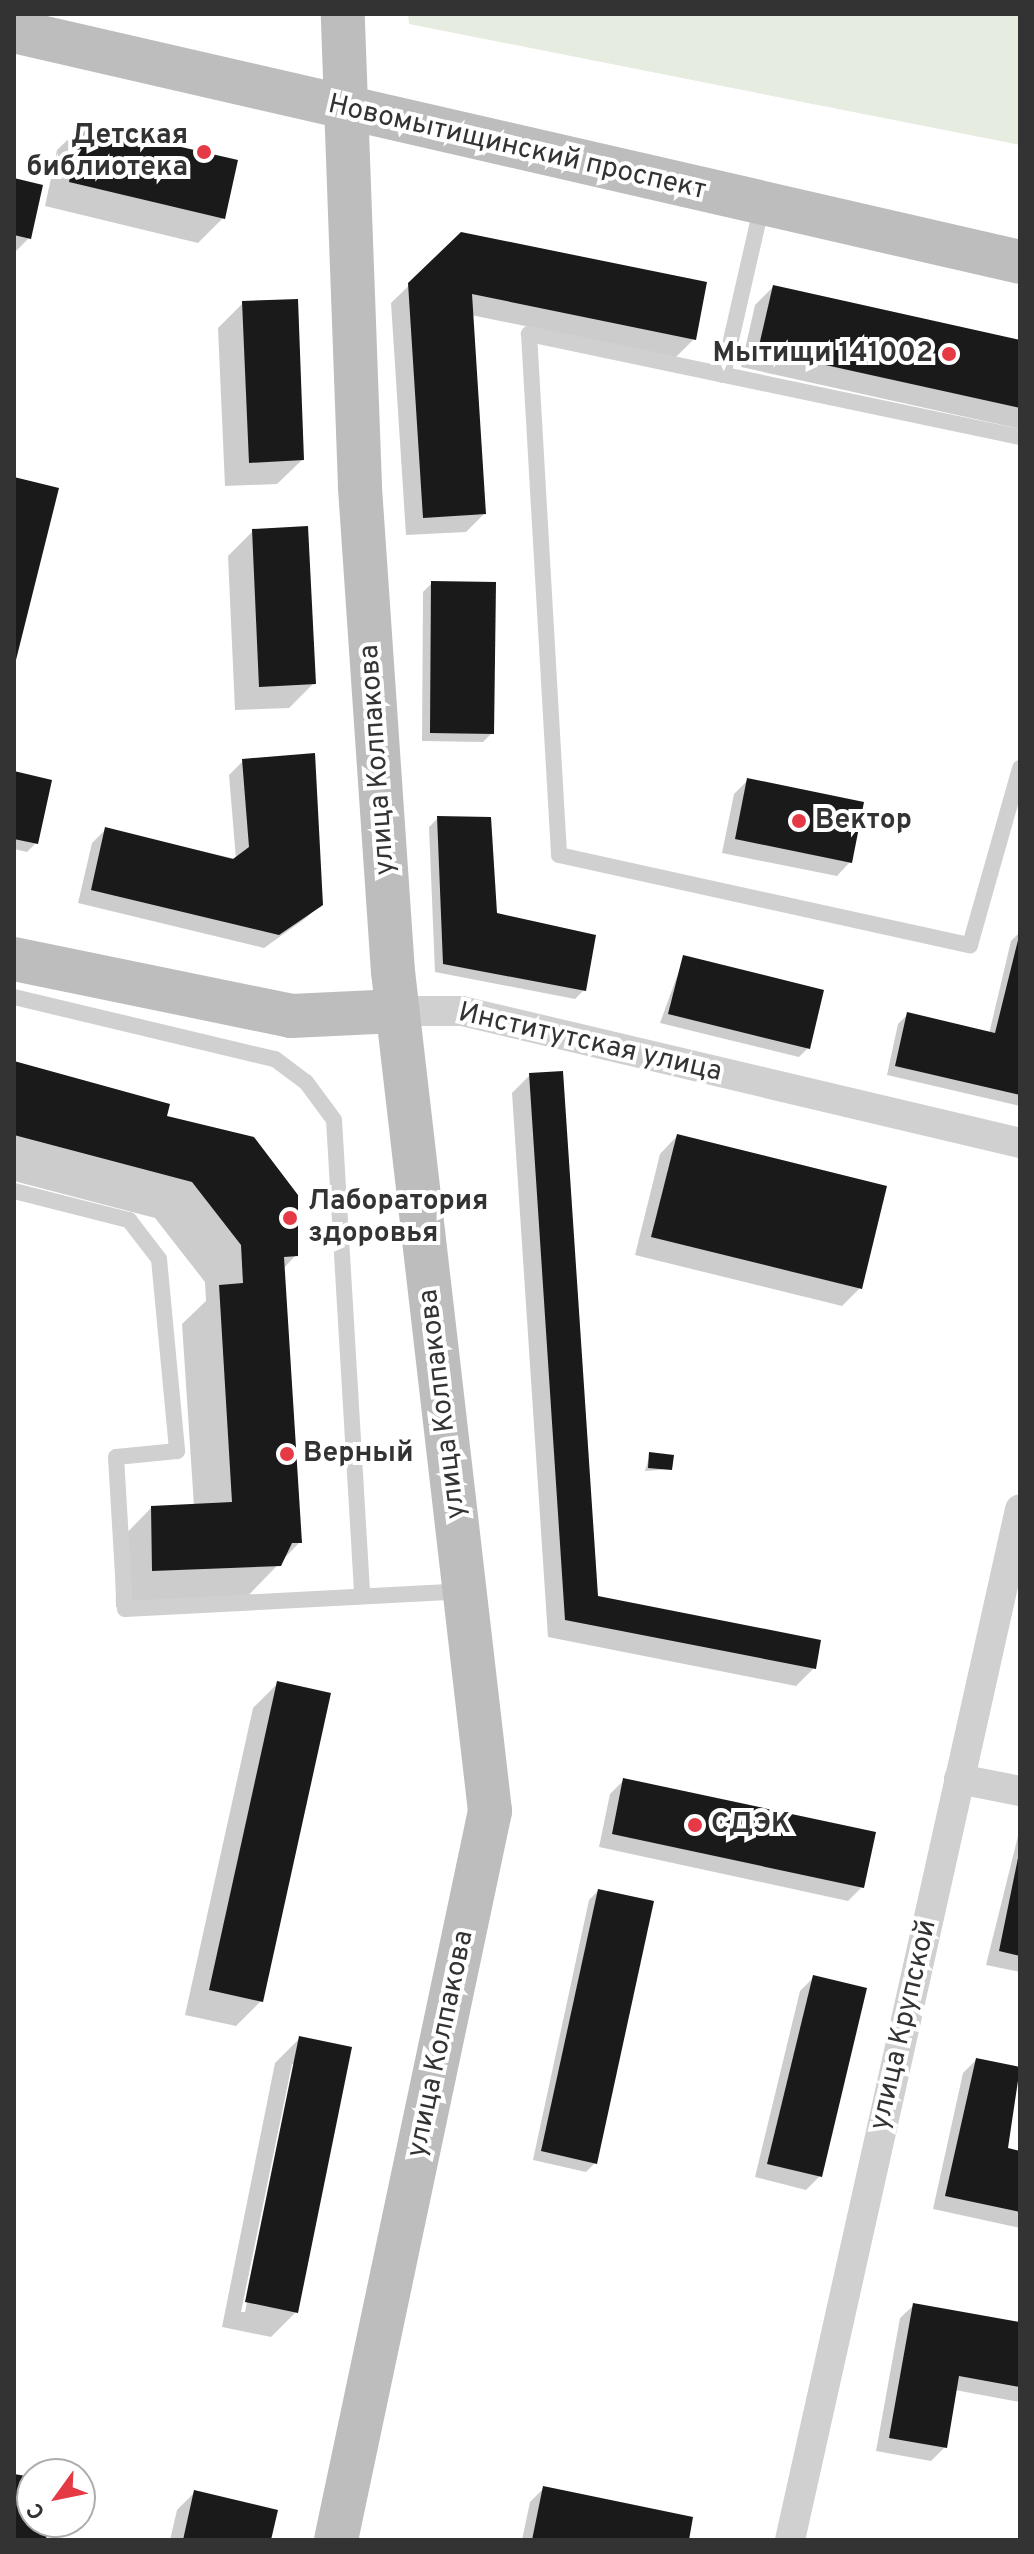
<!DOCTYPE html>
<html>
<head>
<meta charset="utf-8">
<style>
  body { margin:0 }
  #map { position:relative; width:1034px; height:2554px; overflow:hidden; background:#fff; font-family:Overpass,sans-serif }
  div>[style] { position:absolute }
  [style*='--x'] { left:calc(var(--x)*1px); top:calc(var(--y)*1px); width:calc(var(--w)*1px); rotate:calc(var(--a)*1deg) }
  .green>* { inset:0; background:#e6ecdf }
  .shadow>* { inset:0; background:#0003 }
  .building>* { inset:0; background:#1a1a1a }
  .lane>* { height:16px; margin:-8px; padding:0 8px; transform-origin:8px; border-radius:8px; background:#d0d0d0 }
  .street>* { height:30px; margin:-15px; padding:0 15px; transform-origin:15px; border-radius:15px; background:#d0d0d0 }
  .secondary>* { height:44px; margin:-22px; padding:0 22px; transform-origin:22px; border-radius:22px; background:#bdbdbd }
  .dots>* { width:22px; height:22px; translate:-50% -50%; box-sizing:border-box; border:4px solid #fff; border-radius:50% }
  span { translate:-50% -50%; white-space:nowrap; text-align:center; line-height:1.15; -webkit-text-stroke:8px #fff; paint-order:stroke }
  .poi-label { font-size:28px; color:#333; font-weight:700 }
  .right { translate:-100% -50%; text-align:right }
  .left { translate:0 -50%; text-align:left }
  .street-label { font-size:28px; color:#333 }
  .frame { position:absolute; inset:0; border:16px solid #333; pointer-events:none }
  .north { position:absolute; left:16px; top:2458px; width:80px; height:80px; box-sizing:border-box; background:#fff; border:2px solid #adadad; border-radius:50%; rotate:237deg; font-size:22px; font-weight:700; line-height:32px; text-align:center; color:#333 }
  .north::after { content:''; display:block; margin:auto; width:28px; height:36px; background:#e63946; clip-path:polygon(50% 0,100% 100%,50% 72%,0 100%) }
</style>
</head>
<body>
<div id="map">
  <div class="green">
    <i style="clip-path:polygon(408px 14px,1020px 14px,1020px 145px,409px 24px)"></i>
  </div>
  <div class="shadow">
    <i style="clip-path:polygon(82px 126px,223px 218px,198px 243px,45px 206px,57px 150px)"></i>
    <i style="clip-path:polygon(14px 180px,29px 238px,14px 253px)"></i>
    <i style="clip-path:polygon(462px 234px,694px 339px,676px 357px,471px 315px,484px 514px,466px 532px,406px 535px,391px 303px)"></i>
    <i style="clip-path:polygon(773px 287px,1020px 342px,1020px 429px,741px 367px,755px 305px)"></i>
    <i style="clip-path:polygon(243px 303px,302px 460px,277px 484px,225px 486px,218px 328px)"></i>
    <i style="clip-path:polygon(253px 531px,314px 683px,289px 708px,235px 710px,228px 556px)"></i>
    <i style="clip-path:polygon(432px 583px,492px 733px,483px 742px,422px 741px,423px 592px)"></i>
    <i style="clip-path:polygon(243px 761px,321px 904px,306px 918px,264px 948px,78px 903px,92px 843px,106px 829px,236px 859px,229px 775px)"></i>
    <i style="clip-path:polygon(14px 773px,36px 843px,27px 852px,14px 849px)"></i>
    <i style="clip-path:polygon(748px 780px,850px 862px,837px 876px,722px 853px,734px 794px)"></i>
    <i style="clip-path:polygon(438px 818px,495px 915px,584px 990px,575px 999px,435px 972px,429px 827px)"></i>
    <i style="clip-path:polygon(1020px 932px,1020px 1106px,887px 1075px,898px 1024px,907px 1015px,989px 1034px,1011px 941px)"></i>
    <i style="clip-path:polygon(684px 957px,808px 1048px,799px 1057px,660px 1023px)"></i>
    <i style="clip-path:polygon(14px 1063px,165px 1117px,296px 1255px,283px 1269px,300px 1542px,242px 1602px,116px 1607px,115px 1545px,151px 1508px,194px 1506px,182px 1324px,206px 1301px,205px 1282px,155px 1218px,14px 1181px)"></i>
    <i style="clip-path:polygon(530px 1075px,596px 1598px,814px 1668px,796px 1686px,548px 1637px,512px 1093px)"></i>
    <i style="clip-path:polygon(677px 1136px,860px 1288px,842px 1306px,635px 1255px,660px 1154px)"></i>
    <i style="clip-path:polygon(650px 1454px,671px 1469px,645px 1471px)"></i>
    <i style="clip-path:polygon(278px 1683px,261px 2001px,236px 2026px,185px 2015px,253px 1708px)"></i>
    <i style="clip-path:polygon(624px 1780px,862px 1887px,848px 1901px,599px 1847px,610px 1794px)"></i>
    <i style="clip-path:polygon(1020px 1828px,1020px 1972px,986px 1965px)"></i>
    <i style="clip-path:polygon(598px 1891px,595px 2163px,586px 2172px,533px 2160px,589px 1900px)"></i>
    <i style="clip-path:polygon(814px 1977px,820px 2176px,806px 2190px,755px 2177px,800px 1991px)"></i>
    <i style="clip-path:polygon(evenodd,300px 2038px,296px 2312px,271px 2337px,222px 2327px,275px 2063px,300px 2038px,292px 2064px,296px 2064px,245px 2312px,241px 2312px,292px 2064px)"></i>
    <i style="clip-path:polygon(976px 2060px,1020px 2069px,1006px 2150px,1020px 2153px,1020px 2228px,933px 2209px,963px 2073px)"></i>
    <i style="clip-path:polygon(914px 2305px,1020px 2324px,1020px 2402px,955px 2390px,945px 2447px,931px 2461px,876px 2451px,900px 2318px)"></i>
    <i style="clip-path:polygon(543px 2489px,686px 2540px,522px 2540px,530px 2502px)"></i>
    <i style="clip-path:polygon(195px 2492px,269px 2540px,170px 2540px,177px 2510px)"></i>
  </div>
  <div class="building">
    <i style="clip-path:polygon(81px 124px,238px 160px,225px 219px,69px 182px)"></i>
    <i style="clip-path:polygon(14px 178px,43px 185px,31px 239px,14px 235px)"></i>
    <i style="clip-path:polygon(461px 232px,707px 282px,696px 340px,472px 294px,486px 514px,423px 518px,408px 283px)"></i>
    <i style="clip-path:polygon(773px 285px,1020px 340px,1020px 408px,758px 350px)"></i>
    <i style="clip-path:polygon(298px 299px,304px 460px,249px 463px,242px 301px)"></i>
    <i style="clip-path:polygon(14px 477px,59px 488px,15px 664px,14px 664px)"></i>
    <i style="clip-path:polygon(308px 526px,316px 684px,259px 687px,252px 529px)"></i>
    <i style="clip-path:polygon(431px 581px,496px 582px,494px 734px,430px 733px)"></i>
    <i style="clip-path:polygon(315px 753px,323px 905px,279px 935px,91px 890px,105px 827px,233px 859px,249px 847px,242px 759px)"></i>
    <i style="clip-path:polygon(14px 771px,52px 780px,38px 844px,14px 839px)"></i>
    <i style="clip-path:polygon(747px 778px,864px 802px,852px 863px,735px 839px)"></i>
    <i style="clip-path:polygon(437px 816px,491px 817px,497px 913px,596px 935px,586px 991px,443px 964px)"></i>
    <i style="clip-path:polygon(1020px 932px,1020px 1095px,895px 1066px,907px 1012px,995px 1033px)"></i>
    <i style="clip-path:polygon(683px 955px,824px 990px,810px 1049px,668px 1014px)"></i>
    <i style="clip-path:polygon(14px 1061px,170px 1104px,167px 1116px,254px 1137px,298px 1195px,298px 1256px,284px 1257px,302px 1543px,292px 1543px,281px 1566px,152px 1571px,151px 1506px,232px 1502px,219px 1285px,243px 1283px,241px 1245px,192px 1182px,14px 1135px)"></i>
    <i style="clip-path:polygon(563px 1071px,598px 1596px,821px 1640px,816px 1669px,565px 1620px,529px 1073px)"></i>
    <i style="clip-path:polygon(677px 1134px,887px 1186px,862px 1289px,651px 1237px)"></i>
    <i style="clip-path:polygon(649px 1452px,674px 1455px,672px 1470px,648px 1468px)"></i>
    <i style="clip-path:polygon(277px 1681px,331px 1693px,263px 2002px,209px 1990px)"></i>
    <i style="clip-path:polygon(623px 1778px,876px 1832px,864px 1888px,612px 1834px)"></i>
    <i style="clip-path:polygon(1019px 1853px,1020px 1853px,1020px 1956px,999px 1951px)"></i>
    <i style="clip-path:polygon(598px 1889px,654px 1901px,597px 2164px,541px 2151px)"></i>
    <i style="clip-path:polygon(813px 1975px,867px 1988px,822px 2177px,767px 2164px)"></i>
    <i style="clip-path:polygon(299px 2036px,352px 2047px,298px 2313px,245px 2302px)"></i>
    <i style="clip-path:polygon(976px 2058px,1020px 2067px,1008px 2148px,1020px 2151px,1020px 2212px,945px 2196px)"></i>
    <i style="clip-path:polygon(913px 2303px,1020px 2322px,1020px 2387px,959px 2376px,947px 2448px,889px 2438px)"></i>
    <i style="clip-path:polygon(14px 2474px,32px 2477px,32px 2522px,49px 2522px,46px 2540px,14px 2540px)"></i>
    <i style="clip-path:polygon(543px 2486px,693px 2517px,689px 2540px,532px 2540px)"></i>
    <i style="clip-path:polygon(194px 2490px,278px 2510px,271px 2540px,183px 2540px)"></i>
  </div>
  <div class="lane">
    <i style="--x:723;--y:375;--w:174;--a:-77.1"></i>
    <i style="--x:1020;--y:437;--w:502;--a:-168.15"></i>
    <i style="--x:529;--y:334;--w:522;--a:86.7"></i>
    <i style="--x:559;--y:855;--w:421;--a:12.4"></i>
    <i style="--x:970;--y:945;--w:184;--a:-74.2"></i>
    <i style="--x:14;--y:997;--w:268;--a:13.4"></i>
    <i style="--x:275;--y:1059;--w:39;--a:37"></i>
    <i style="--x:306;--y:1082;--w:47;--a:53.6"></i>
    <i style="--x:334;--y:1120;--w:476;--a:86.6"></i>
    <i style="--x:14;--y:1191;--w:119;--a:14.2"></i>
    <i style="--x:129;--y:1220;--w:49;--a:52.4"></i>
    <i style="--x:159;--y:1259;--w:193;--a:84.6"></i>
    <i style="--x:177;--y:1451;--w:61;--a:174.4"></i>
    <i style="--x:116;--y:1457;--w:152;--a:86.6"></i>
    <i style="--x:125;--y:1609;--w:338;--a:-3"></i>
  </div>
  <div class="street">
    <i style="--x:397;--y:1011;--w:65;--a:0"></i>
    <i style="--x:462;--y:1011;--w:573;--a:13.31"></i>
    <i style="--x:959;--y:1779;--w:62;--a:11.1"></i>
    <i style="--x:790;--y:2540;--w:1056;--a:-77.42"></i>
  </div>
  <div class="secondary">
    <i style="--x:14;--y:31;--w:1032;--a:12.93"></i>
    <i style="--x:14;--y:959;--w:283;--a:11.6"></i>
    <i style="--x:291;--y:1016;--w:106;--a:-2.7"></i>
    <i style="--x:336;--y:2540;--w:745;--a:-78.07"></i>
    <i style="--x:490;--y:1811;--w:845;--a:-96.59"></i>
    <i style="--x:393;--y:972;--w:487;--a:-93.9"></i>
    <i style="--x:360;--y:486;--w:472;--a:-92.1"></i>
  </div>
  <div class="dots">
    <i style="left:204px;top:152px;background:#e63946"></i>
    <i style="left:949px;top:354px;background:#e63946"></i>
    <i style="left:799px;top:821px;background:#e63946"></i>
    <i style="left:290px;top:1218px;background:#e63946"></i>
    <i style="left:287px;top:1454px;background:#e63946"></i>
    <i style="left:695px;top:1825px;background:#e63946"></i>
  </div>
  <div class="poi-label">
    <span class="right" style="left:188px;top:152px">Детская<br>библиотека</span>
    <span class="right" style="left:933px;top:354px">Мытищи 141002</span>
    <span class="left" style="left:815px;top:821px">Вектор</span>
    <span class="left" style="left:308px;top:1218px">Лаборатория<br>здоровья</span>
    <span class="left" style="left:303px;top:1454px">Верный</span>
    <span class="left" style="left:711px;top:1825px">СДЭК</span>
  </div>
  <div class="street-label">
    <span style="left:517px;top:148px;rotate:13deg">Новомытищинский проспект</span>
    <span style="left:378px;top:760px;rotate:-94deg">улица Колпакова</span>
    <span style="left:590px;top:1043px;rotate:13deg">Институтская улица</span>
    <span style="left:443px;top:1404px;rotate:-97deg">улица Колпакова</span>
    <span style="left:904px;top:2025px;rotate:-77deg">улица Крупской</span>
    <span style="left:441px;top:2044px;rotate:-78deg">улица Колпакова</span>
  </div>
  <div class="frame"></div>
  <div class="north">С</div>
</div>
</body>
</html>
